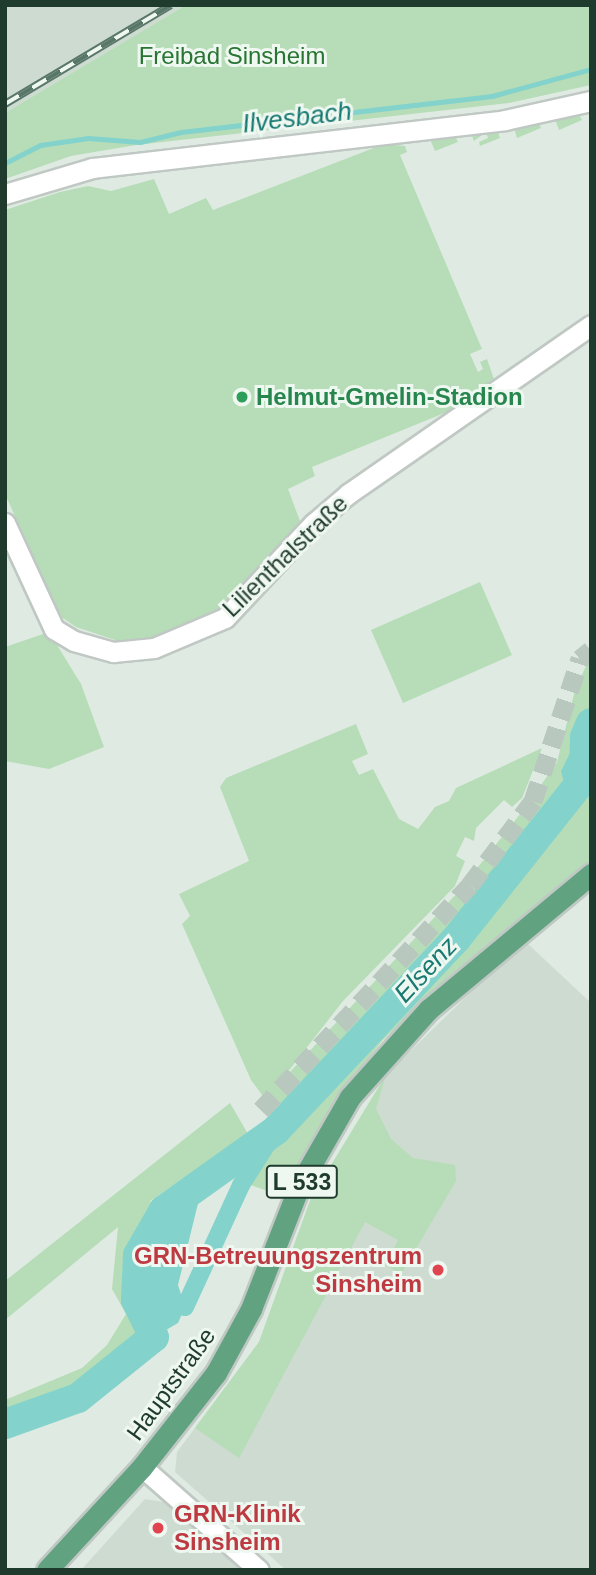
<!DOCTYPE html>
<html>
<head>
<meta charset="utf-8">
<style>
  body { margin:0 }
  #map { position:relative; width:596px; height:1575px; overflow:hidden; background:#dfebe2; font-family:Arial,sans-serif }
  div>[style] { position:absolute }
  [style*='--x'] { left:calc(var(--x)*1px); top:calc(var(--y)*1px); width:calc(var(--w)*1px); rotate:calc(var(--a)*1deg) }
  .built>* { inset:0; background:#cddbd1 }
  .green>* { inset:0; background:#b6ddb7 }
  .water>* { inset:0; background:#83d3cc }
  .stream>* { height:5px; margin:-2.5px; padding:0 2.5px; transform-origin:2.5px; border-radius:2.5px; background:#83d3cc }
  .canal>* { height:18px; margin:-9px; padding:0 9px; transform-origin:9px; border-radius:9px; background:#83d3cc }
  .river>* { height:30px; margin:-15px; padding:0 15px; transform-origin:15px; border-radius:15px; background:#83d3cc }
  .minor-tunnel>* { height:19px; margin-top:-9.5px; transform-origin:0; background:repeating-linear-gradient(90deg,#b9c8be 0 19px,transparent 0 29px) }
  .roads { filter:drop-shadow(2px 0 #c0c8c4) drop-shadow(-2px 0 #c0c8c4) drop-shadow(0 2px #c0c8c4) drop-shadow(0 -2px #c0c8c4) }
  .minor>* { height:19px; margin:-9.5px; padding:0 9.5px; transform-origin:9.5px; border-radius:9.5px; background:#fff }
  .primary>* { height:21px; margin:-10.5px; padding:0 10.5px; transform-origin:10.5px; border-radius:10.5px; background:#61a281 }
  .rail>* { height:8px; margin-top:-4px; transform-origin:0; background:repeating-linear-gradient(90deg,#eff7f1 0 16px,#597768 0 32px); box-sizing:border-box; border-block:2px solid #597768 }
  .dots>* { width:19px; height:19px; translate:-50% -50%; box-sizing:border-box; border:4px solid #eff7f1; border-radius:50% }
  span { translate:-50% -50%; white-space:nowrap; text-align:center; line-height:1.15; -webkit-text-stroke:6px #eff7f1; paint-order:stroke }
  .shield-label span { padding:2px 5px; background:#eff7f1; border:2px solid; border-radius:5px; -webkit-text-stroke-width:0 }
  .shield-label { font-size:23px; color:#1f3b2d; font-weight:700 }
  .park-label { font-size:24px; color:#287432 }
  .leisure-label { font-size:24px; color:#27864d; font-weight:700 }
  .left { translate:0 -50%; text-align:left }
  .street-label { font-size:24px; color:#1f3b2d }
  .health-label { font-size:24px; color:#be3a42; font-weight:700 }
  .right { translate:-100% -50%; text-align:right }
  .water-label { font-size:26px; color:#177971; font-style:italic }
  .frame { position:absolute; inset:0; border:7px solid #1f3b2d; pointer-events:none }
</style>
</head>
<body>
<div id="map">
  <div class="built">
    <i style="clip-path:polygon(5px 5px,186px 5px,5px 113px)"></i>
    <i style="clip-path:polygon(591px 723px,591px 772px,584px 778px,585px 737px)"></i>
    <i style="clip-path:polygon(528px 944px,591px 1003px,591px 1570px,286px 1570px,175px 1472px,177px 1452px,259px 1342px,311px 1198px,386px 1075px,484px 979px)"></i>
    <i style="clip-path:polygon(145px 1499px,170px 1503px,246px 1570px,81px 1570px)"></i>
  </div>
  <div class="green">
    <i style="clip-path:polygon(186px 5px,591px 5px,591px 85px,509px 103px,136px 145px,71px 156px,5px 179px,5px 113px)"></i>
    <i style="clip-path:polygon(579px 114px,582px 120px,559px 130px,555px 119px)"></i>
    <i style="clip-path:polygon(539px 123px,541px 128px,517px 138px,514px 128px)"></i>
    <i style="clip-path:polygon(497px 129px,500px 138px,480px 146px,479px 142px,488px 138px,486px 132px,474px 141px,471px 133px)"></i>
    <i style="clip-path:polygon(454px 133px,458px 142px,435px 151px,429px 137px)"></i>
    <i style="clip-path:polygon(384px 144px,405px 146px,407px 152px,400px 155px,482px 349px,470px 354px,478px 372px,483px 369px,480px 362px,487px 359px,495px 382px,469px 403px,312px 467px,315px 476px,288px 489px,300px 521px,231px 604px,172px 633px,130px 645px,76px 627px,60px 616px,5px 494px,5px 210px,60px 192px,88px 186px,111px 191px,154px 179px,169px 214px,206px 198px,213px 210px)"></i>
    <i style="clip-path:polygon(480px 582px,512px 655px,403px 703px,371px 630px)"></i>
    <i style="clip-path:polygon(49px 632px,81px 684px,104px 747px,49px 769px,5px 761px,5px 647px)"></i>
    <i style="clip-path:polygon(591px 655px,591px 711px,573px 740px,562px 786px,567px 797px,584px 778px,591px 789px,591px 867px,449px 976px,383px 1040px,348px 1083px,282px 1196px,245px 1183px,299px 1110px,265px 1099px,251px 1080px,182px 924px,190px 916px,179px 894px,249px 861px,220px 787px,226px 778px,356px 724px,368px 754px,352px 761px,359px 775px,373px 769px,399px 819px,418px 829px,435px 807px,449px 801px,456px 788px,542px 748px,522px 798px,512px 807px,504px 800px,476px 828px,474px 841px,465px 837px,456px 856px,465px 861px,455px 886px,343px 1001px,276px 1087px,459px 891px,528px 804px,557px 762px,575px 690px)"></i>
    <i style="clip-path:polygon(386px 1075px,376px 1109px,391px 1139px,413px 1158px,455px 1165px,456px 1181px,401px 1274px,385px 1265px,398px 1240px,365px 1222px,239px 1458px,195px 1428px,259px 1342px,311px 1198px)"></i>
    <i style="clip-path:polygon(230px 1103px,248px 1134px,150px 1201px,164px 1210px,138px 1255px,136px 1300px,153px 1341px,121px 1374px,79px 1403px,34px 1427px,5px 1435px,5px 1400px,82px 1368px,107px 1345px,126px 1314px,112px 1289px,118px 1227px,5px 1320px,5px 1281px)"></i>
  </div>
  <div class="water">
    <i style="clip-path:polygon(591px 711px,584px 778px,567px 794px,561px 771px)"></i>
    <i style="clip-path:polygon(204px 1179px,178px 1285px,185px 1307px,178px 1323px,154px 1337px,136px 1300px,138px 1255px,172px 1200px)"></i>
  </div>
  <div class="stream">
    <i style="--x:5;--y:163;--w:39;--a:-27"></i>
    <i style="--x:40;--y:145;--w:49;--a:-8.3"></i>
    <i style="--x:88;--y:138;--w:52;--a:4.4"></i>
    <i style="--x:140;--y:142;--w:42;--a:-13.7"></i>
    <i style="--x:181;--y:132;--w:313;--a:-6.6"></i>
    <i style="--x:492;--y:96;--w:103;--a:-15.3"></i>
  </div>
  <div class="canal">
    <i style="--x:584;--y:778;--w:9;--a:-41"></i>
    <i style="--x:185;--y:1307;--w:134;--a:-65.3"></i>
    <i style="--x:241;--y:1185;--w:65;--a:-57.5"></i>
  </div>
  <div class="river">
    <i style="--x:5;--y:1424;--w:77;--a:-19.6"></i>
    <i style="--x:78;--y:1398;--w:97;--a:-38.8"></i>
    <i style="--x:154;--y:1337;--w:41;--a:-115.9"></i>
    <i style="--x:136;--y:1300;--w:45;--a:-87.5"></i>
    <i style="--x:138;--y:1255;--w:52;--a:-60"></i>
    <i style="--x:164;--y:1210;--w:138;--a:-35.5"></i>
    <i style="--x:276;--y:1130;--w:262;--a:-46.7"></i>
    <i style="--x:456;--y:939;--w:206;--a:-51.5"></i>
    <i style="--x:584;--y:778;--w:41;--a:-88.6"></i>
    <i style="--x:585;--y:737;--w:15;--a:-67"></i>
  </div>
  <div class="minor-tunnel">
    <i style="--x:261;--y:1110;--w:307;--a:-47.1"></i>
    <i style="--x:470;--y:885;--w:105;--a:-53.1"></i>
    <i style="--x:533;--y:801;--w:150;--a:-71.7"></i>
    <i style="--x:580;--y:659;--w:14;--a:-39"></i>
  </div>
  <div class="roads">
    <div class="minor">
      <i style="--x:5;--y:194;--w:91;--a:-16.6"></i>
      <i style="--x:92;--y:168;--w:416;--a:-6.6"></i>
      <i style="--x:505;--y:120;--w:88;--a:-12.5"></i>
      <i style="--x:5;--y:523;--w:117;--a:65.2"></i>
      <i style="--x:54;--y:629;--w:23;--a:31"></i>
      <i style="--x:74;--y:641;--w:41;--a:15.8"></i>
      <i style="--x:113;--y:652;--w:41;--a:-5.6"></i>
      <i style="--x:154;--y:648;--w:77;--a:-22.9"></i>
      <i style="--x:225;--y:618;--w:130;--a:-46.9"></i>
      <i style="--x:314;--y:523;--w:45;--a:-40.5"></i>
      <i style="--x:348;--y:494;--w:296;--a:-34.8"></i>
      <i style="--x:142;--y:1467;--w:156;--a:41.4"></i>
    </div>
    <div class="primary">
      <i style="--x:47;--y:1570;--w:140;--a:-47.3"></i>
      <i style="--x:142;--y:1467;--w:120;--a:-51.8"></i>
      <i style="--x:216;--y:1373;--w:73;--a:-61.3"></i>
      <i style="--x:251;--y:1309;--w:134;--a:-68.6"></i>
      <i style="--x:300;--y:1184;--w:100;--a:-60.1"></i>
      <i style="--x:350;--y:1097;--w:118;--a:-48.1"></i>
      <i style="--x:429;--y:1009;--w:211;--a:-39.8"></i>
    </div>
  </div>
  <div class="rail">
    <i style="--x:5;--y:104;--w:193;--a:-30.8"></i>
  </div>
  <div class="dots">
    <i style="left:242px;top:397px;background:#2e9e5b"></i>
    <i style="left:438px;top:1270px;background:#e0444e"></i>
    <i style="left:158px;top:1528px;background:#e0444e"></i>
  </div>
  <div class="shield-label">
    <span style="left:302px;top:1182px">L 533</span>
  </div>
  <div class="park-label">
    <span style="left:232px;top:56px">Freibad Sinsheim</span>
  </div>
  <div class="leisure-label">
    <span class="left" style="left:256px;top:397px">Helmut-Gmelin-Stadion</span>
  </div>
  <div class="street-label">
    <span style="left:285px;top:556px;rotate:-44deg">Lilienthalstraße</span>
    <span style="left:171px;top:1384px;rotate:-54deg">Hauptstraße</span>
  </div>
  <div class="health-label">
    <span class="right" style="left:422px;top:1270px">GRN-Betreuungszentrum<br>Sinsheim</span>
    <span class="left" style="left:174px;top:1528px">GRN-Klinik<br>Sinsheim</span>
  </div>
  <div class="water-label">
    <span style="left:297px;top:118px;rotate:-7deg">Ilvesbach</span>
    <span style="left:426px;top:970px;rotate:-47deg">Elsenz</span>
  </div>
  <div class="frame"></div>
</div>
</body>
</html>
